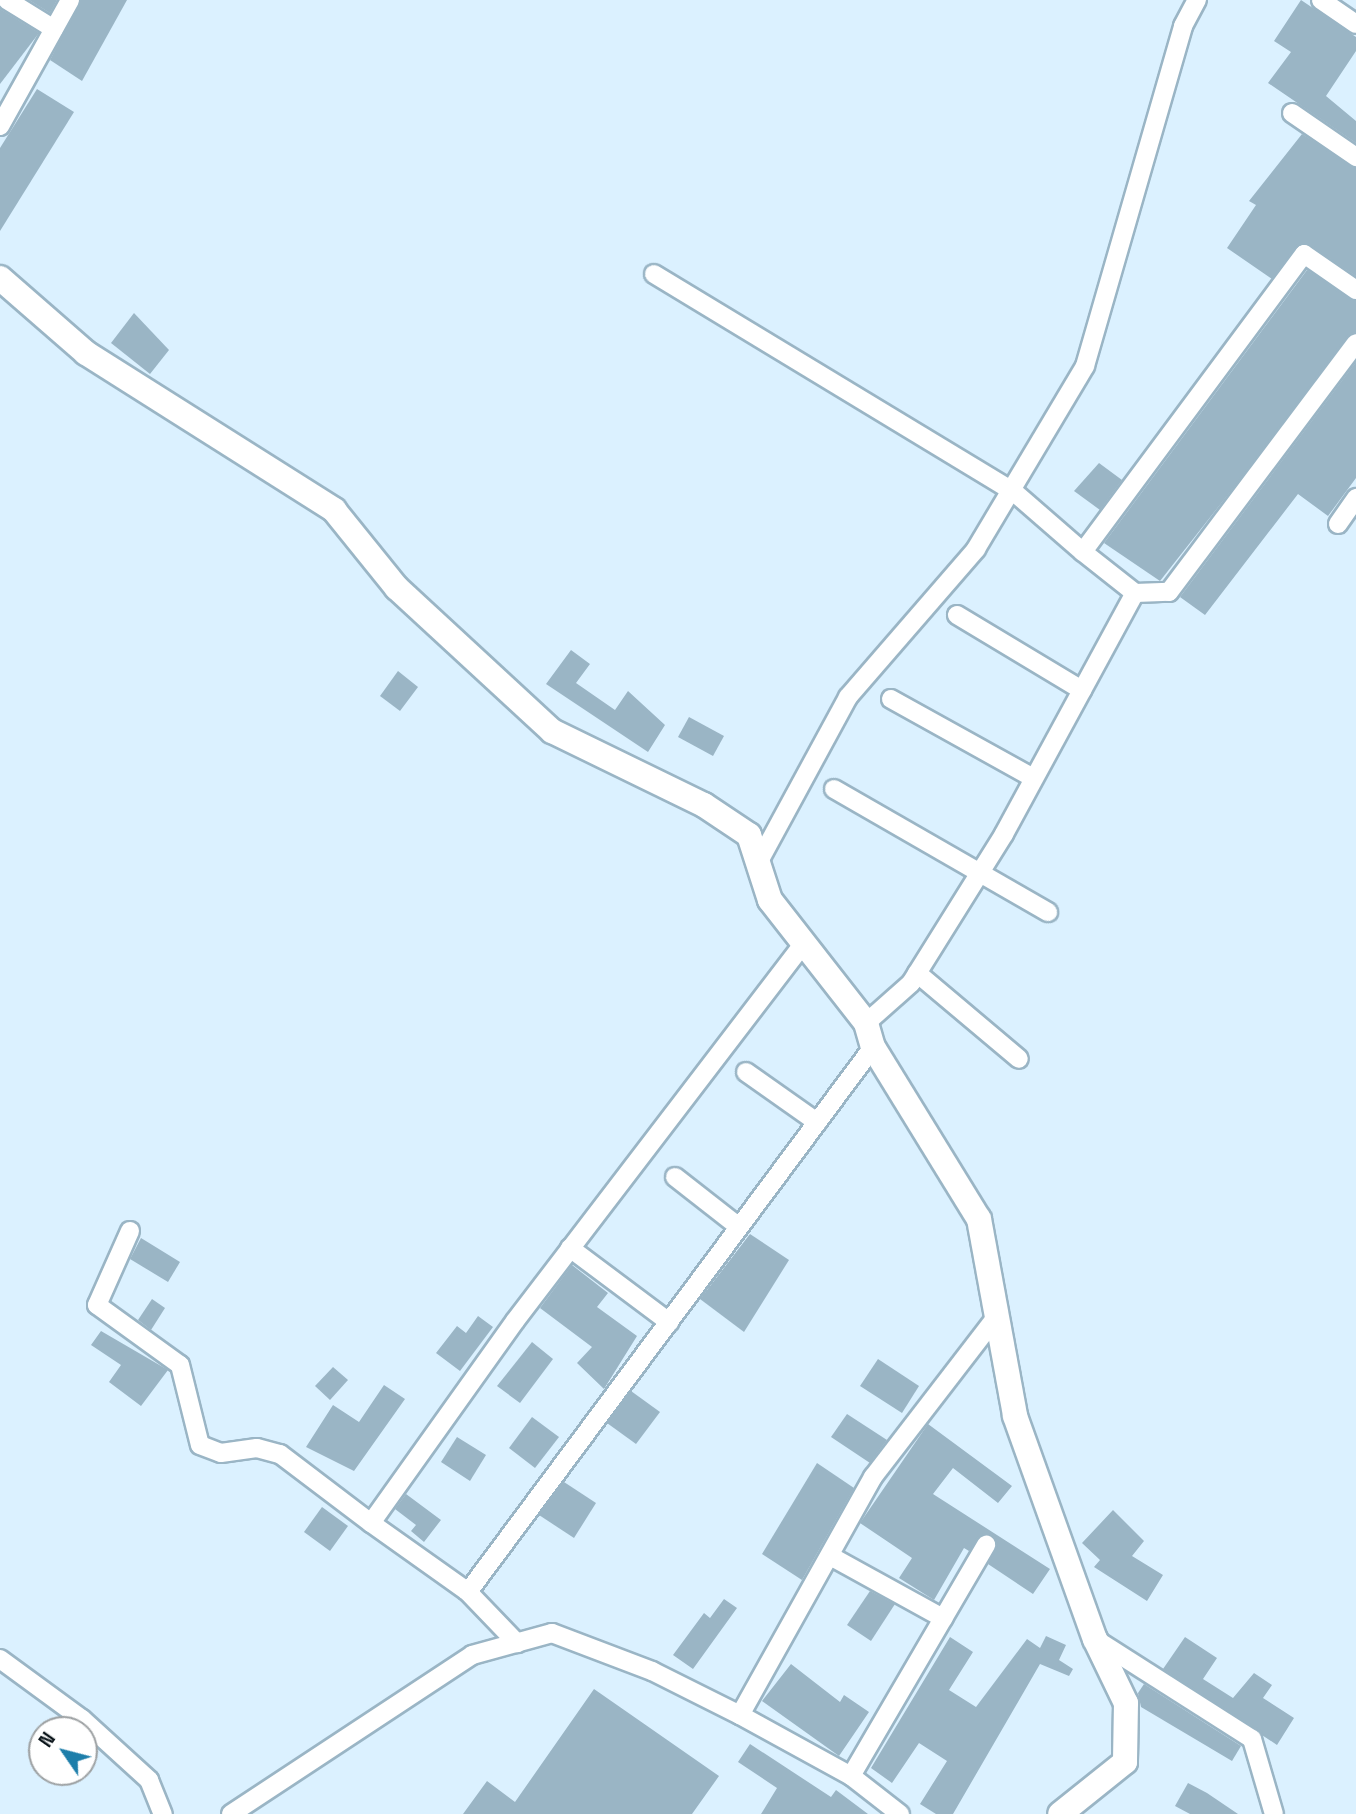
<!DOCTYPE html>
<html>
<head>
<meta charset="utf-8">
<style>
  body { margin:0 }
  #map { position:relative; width:1356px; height:1814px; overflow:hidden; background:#dbf1ff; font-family:"Space Grotesk",sans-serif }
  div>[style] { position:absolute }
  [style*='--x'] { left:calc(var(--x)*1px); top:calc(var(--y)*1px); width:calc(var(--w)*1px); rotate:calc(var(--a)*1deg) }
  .building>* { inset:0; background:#9ab5c5 }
  .roads { filter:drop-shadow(2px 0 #9ab5c5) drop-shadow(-2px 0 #9ab5c5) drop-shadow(0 2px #9ab5c5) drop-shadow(0 -2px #9ab5c5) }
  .street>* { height:18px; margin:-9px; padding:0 9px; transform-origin:9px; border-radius:9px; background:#fff }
  .secondary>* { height:24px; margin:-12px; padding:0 12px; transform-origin:12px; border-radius:12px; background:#fff }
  span { translate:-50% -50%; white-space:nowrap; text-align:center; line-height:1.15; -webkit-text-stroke:7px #fff; paint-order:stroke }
  .north { position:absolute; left:28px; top:1716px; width:70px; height:70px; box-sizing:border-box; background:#fff; border:2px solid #9da1a3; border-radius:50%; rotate:305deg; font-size:19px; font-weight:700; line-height:28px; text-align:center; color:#0a141a }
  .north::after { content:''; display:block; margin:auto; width:24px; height:32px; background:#1d7eaa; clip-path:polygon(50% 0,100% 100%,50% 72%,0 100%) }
</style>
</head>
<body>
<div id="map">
  <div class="building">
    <i style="clip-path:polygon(29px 0,57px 0,50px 13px)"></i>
    <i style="clip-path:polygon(81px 0,127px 0,82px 81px,50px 60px)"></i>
    <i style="clip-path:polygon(1301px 0,1356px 37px,1356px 51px,1326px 96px,1356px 121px,1356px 143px,1268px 83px,1291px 52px,1274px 41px)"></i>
    <i style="clip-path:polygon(0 9px,39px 33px,0 84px)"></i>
    <i style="clip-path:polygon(37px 89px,74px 112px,0 231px,0 148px)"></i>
    <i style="clip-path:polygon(1302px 134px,1356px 168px,1356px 276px,1306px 243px,1272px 279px,1227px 248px,1256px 205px,1249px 201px)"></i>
    <i style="clip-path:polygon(1307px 270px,1356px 301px,1356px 332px,1160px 581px,1104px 543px)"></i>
    <i style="clip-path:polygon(134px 313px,169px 350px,150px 374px,111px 343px)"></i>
    <i style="clip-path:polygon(1356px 362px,1356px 478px,1328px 516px,1298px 494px,1205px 615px,1180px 597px)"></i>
    <i style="clip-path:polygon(1099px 463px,1122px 480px,1100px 510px,1074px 491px)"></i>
    <i style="clip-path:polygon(571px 650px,590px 664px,576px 683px,615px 710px,628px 691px,665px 725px,648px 752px,546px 684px)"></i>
    <i style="clip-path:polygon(398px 671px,418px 687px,400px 711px,380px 696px)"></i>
    <i style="clip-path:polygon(689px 717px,724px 736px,713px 756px,678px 737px)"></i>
    <i style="clip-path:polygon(750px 1234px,789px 1260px,744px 1332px,700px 1299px)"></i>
    <i style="clip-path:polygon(141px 1238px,180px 1262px,168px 1282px,130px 1259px)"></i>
    <i style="clip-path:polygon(572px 1265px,608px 1293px,597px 1307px,637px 1336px,604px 1389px,577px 1363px,592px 1347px,540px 1308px)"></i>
    <i style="clip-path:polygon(152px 1299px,165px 1308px,151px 1330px,138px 1320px)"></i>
    <i style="clip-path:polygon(478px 1316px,493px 1327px,460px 1371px,436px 1353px,457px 1326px,466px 1333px)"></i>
    <i style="clip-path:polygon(101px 1331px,168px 1370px,141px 1406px,109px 1382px,121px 1365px,91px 1345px)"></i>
    <i style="clip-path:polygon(532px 1342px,553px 1359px,520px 1403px,497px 1386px)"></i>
    <i style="clip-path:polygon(878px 1359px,919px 1386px,902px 1413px,860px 1386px)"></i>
    <i style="clip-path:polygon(333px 1367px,348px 1380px,330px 1400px,315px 1386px)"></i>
    <i style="clip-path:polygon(384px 1385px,405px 1399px,354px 1471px,306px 1447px,333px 1405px,359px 1422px)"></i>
    <i style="clip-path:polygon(631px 1391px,660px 1412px,636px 1444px,607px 1423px)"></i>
    <i style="clip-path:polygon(847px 1414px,887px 1440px,870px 1463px,831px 1437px)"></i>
    <i style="clip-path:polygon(532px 1417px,559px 1437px,535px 1468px,509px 1448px)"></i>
    <i style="clip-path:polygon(928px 1424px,1012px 1486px,998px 1503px,953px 1468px,933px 1494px,1050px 1569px,1033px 1594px,988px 1564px,997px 1544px,985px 1534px,969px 1551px,964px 1548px,934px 1600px,899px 1578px,912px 1558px,860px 1523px)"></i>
    <i style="clip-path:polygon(457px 1437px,486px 1455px,470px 1481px,441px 1462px)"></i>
    <i style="clip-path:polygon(817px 1463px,854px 1488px,802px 1580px,762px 1554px)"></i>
    <i style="clip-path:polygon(564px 1482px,596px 1503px,574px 1538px,539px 1515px)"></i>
    <i style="clip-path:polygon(406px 1494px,441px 1520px,424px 1542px,411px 1531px,416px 1525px,395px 1509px)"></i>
    <i style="clip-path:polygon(322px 1507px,348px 1526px,330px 1551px,304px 1532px)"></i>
    <i style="clip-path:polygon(1113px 1510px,1144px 1541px,1132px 1556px,1163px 1575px,1147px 1601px,1094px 1567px,1100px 1560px,1082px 1543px)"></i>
    <i style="clip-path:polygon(870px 1591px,895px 1604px,871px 1641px,847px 1625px)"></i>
    <i style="clip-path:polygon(724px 1599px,737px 1608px,693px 1669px,673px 1655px,704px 1613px,710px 1618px)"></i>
    <i style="clip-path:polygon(1046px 1636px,1066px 1645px,1059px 1660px,1073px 1669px,1069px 1676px,1040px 1664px,953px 1814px,936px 1814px,920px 1804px,947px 1761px,919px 1743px,892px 1783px,871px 1768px,950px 1637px,973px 1652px,949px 1690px,976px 1707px,1027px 1639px,1040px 1648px)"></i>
    <i style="clip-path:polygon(1185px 1637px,1217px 1658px,1203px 1679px,1233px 1698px,1254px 1673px,1272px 1685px,1263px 1698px,1294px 1718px,1277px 1745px,1163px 1669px)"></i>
    <i style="clip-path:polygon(791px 1664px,840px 1702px,844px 1695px,869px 1712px,839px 1756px,762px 1701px)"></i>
    <i style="clip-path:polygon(1144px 1684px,1241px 1746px,1232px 1761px,1141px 1707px,1138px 1693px)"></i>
    <i style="clip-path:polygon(594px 1689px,719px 1776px,692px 1814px,463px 1814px,487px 1781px,515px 1802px)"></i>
    <i style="clip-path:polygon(750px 1744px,831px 1797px,836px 1790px,868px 1814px,761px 1814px,777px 1788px,738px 1762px)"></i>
    <i style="clip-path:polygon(1188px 1783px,1207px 1793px,1238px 1814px,1190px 1814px,1175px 1806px)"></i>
  </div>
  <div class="roads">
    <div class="street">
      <i style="--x:7;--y:0;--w:55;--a:31.7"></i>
      <i style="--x:1321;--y:0;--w:42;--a:34.4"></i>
      <i style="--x:1292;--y:113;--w:78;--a:34.5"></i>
      <i style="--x:0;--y:126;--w:144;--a:-60.9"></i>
      <i style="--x:654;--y:274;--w:421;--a:31.2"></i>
      <i style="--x:1014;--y:492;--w:91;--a:41"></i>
      <i style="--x:1356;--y:290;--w:63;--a:-145.3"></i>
      <i style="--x:1304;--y:254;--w:371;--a:126.6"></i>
      <i style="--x:1083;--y:552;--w:66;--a:38.3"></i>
      <i style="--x:1135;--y:593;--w:34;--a:-2"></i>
      <i style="--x:1169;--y:592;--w:311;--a:-53.1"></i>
      <i style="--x:1338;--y:524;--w:32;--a:-55"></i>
      <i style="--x:957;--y:615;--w:146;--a:31"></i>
      <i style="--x:891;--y:699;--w:161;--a:29"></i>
      <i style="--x:834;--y:789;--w:247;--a:29.9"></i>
      <i style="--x:758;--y:863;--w:189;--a:-61.5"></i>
      <i style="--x:848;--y:697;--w:196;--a:-49.1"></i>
      <i style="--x:976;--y:549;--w:213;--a:-59.2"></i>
      <i style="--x:1085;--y:366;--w:354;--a:-73.9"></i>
      <i style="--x:1183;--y:26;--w:30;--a:-62"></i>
      <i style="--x:917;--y:973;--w:133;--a:40.1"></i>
      <i style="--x:866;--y:1023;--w:60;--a:-41.6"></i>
      <i style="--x:911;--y:983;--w:176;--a:-58"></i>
      <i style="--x:1004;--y:834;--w:274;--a:-61.5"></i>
      <i style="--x:746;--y:1072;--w:87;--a:35.2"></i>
      <i style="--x:675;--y:1177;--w:81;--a:38"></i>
      <i style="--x:130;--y:1231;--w:81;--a:114"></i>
      <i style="--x:97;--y:1305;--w:102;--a:35.9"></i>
      <i style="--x:180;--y:1365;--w:82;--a:76"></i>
      <i style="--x:200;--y:1445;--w:22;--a:21"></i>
      <i style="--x:221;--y:1453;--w:36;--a:-8"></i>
      <i style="--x:257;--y:1448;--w:24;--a:15"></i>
      <i style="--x:280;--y:1454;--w:114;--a:37.2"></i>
      <i style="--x:371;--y:1523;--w:248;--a:-54.5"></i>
      <i style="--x:515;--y:1321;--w:472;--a:-52.6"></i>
      <i style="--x:570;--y:1248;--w:124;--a:36.8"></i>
      <i style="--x:371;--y:1523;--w:119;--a:35.4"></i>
      <i style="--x:468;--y:1592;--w:71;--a:46.1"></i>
      <i style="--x:832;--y:1557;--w:127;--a:28.8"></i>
      <i style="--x:468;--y:1592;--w:679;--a:-53.38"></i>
      <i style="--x:1095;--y:1639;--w:186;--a:32.5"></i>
      <i style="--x:1252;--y:1739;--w:78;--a:73.7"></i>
      <i style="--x:0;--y:1659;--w:102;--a:36.2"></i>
      <i style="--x:82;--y:1719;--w:91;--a:42.3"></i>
      <i style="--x:149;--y:1780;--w:37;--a:68"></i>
      <i style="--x:740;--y:1715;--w:273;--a:-60.8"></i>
      <i style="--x:873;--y:1477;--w:203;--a:-52.4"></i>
      <i style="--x:851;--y:1776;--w:268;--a:-59.7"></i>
      <i style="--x:231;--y:1814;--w:289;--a:-33.4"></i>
      <i style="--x:472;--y:1655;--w:83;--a:-15.4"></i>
      <i style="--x:552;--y:1633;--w:107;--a:20.8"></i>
      <i style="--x:652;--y:1671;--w:98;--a:26.6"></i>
      <i style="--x:740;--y:1715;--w:127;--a:28.8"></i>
      <i style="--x:851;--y:1776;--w:62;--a:37.8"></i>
    </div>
    <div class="secondary">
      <i style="--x:0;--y:278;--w:114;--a:41.1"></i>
      <i style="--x:86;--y:353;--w:294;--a:32.3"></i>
      <i style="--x:334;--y:510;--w:100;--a:51.1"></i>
      <i style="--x:397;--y:588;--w:211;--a:42.7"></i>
      <i style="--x:552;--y:731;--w:169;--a:26"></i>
      <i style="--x:704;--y:805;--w:54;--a:33.7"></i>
      <i style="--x:749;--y:835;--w:68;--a:72.1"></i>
      <i style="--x:770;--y:900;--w:156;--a:52"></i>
      <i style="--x:866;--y:1023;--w:25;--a:74"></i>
      <i style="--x:873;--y:1047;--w:202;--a:58.4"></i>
      <i style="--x:979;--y:1219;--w:200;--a:79.6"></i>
      <i style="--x:1015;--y:1416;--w:237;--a:70.3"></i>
      <i style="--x:1095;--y:1639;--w:71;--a:64.2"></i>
      <i style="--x:1126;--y:1703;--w:59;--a:91"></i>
      <i style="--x:1125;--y:1762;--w:83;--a:141.3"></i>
    </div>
  </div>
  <div class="north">N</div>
</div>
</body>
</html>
